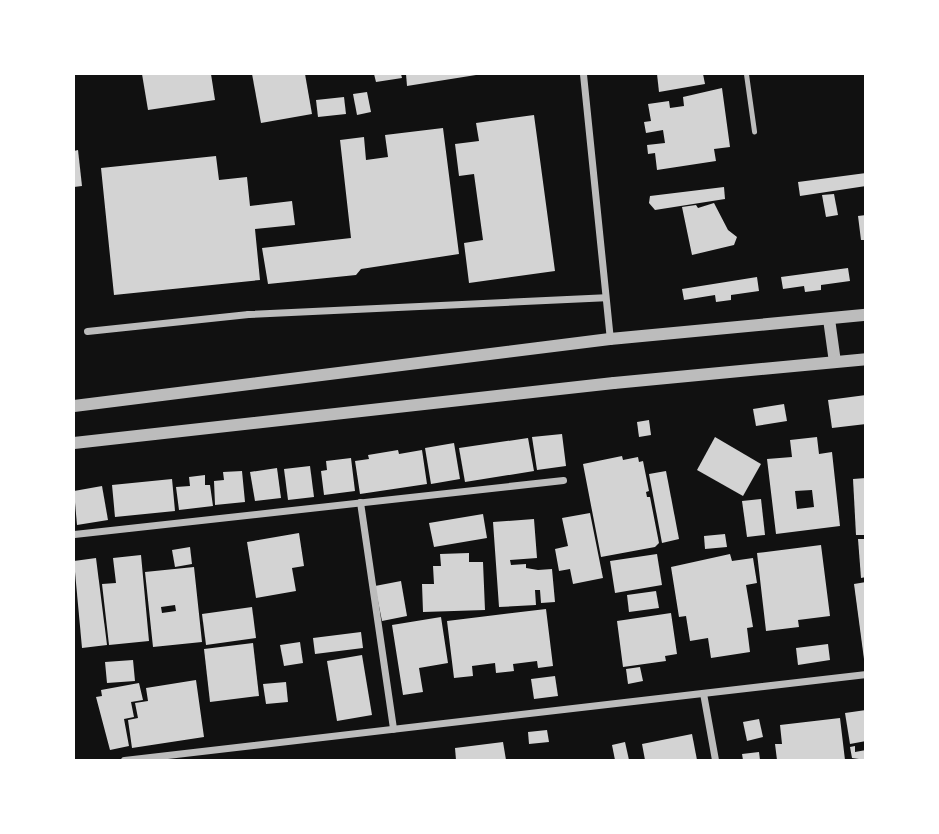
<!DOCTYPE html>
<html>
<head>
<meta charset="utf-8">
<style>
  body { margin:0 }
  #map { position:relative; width:939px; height:834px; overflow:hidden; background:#111; font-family:"DM Sans",sans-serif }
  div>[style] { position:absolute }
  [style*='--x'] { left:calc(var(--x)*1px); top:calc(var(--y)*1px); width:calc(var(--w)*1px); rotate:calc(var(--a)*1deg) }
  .building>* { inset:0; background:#d3d3d3 }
  .service>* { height:5px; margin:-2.5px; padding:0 2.5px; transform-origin:2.5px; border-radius:2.5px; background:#bcbcbc }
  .minor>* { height:7px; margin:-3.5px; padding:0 3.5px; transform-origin:3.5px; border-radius:3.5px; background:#bcbcbc }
  .tertiary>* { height:12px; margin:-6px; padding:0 6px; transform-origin:6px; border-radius:6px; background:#bcbcbc }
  span { translate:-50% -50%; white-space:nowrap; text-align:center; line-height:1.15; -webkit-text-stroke:6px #fff; paint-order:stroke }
  .frame { position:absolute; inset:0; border:75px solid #fff; pointer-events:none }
</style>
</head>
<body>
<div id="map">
  <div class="building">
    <i style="clip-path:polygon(142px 74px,211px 74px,215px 100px,148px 110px)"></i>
    <i style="clip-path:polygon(252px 74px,305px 74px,312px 114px,261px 123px)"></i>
    <i style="clip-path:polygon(374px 74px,401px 74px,402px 78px,376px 82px)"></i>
    <i style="clip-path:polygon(406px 74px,476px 74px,476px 75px,407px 86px)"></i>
    <i style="clip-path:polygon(657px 74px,703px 74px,705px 84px,659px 92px)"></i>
    <i style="clip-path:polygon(722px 88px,730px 147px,714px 149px,716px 161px,657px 170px,655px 153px,648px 154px,647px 145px,665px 143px,663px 130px,646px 133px,644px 122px,651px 121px,648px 104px,669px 101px,670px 108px,684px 106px,683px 97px)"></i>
    <i style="clip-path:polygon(367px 92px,371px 112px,357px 115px,353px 94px)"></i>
    <i style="clip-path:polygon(344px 97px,346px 114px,318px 117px,316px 100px)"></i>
    <i style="clip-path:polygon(534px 115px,555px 271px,469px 283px,464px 243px,483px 240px,474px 174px,459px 176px,455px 144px,479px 141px,476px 123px)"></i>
    <i style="clip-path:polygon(443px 128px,459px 254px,361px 269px,356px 275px,268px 284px,262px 248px,351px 238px,340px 140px,364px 137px,366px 160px,388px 157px,385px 135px)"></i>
    <i style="clip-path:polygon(78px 150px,82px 186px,74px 187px,74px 151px)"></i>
    <i style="clip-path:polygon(216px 156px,219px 180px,247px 177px,250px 206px,292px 201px,295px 225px,255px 229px,260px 280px,114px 295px,101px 168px)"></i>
    <i style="clip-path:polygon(866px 173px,866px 186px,800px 196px,798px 182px)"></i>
    <i style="clip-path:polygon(724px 187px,725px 199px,655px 210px,649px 203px,650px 196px)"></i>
    <i style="clip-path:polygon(834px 194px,838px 215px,826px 217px,822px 195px)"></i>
    <i style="clip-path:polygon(714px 203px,728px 230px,737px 237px,734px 245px,692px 255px,682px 207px,696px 205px,698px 208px)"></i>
    <i style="clip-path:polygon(866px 215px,866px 240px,861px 240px,858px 216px)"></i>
    <i style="clip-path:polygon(848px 268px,850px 281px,821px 285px,821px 290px,805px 292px,804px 286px,783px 289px,781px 277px)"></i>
    <i style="clip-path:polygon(757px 277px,759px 291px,731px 295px,731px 300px,716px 302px,715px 295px,684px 300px,682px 289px)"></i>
    <i style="clip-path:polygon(866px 395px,866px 424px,832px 428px,828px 400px)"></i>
    <i style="clip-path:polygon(784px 404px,787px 421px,756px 426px,753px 409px)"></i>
    <i style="clip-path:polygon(649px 420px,651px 435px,639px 437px,637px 422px)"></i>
    <i style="clip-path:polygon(562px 434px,566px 466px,537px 470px,532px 437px)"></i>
    <i style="clip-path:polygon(715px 437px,761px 464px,743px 496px,697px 470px)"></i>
    <i style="clip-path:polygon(evenodd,817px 437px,819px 454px,832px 452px,840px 526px,776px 534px,767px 459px,792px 457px,790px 440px,817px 437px,812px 490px,814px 507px,797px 509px,795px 491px,812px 490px)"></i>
    <i style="clip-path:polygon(528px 438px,534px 471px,465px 482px,459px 448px)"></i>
    <i style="clip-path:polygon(454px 443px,460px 479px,431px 484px,425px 448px)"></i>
    <i style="clip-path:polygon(398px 450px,399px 454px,422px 450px,427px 484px,360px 494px,355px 461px,369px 459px,368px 455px)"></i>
    <i style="clip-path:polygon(622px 456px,623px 460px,638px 457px,639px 462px,643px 461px,649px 491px,646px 492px,647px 497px,650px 497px,659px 543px,655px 547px,601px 557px,583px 464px)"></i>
    <i style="clip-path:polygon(351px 458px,355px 491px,324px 495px,321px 471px,327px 470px,326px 461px)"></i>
    <i style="clip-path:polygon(310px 466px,314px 497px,288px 500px,284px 469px)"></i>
    <i style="clip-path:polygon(277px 468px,281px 498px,255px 501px,250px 472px)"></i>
    <i style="clip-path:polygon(242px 471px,245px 502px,215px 505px,214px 481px,224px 480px,223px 472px)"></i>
    <i style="clip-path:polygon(666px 471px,679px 539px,662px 543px,649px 474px)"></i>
    <i style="clip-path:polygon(205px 475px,205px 485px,210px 485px,213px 506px,179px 510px,176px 487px,190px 486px,189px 477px)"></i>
    <i style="clip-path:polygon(866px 478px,866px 535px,856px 535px,853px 479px)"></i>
    <i style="clip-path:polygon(172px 479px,175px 511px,115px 517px,112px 485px)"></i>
    <i style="clip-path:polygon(102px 486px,108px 520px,77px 525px,74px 491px)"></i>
    <i style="clip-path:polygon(761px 499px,765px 535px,747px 537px,742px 501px)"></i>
    <i style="clip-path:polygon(590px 513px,603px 578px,573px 584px,570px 569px,559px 571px,555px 549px,568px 546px,562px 518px)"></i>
    <i style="clip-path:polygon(483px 514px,487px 538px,434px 547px,429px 523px)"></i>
    <i style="clip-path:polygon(534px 519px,537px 558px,510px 560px,511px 565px,526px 564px,526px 568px,538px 570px,552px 569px,555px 602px,541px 603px,540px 590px,535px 590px,536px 605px,499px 607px,493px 522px)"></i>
    <i style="clip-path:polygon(299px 533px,304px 566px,292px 568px,296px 591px,256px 598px,247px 542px)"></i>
    <i style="clip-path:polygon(725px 534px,727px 547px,705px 549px,704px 536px)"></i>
    <i style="clip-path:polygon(858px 539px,866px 539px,866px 577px,861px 578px)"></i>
    <i style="clip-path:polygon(821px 545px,830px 616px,798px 620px,799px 627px,766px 631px,757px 553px)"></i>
    <i style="clip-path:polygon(190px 547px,192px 564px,175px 567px,172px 550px)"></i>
    <i style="clip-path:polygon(469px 553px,469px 562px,483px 562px,485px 610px,423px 612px,422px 584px,434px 584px,433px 566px,441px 566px,440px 554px)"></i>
    <i style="clip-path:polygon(657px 554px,662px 585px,615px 593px,610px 561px)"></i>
    <i style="clip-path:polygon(730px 554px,732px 561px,753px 558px,757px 583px,746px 585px,753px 627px,747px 628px,750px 652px,711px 658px,708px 638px,690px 641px,686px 616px,679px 617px,671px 567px)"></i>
    <i style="clip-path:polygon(141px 555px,149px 641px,109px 645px,102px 584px,116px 583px,113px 558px)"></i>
    <i style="clip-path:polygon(96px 558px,107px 645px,82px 648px,74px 561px)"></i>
    <i style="clip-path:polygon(evenodd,194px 567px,202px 642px,153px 647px,145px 572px,194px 567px,175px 605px,176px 611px,162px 613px,161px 607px,175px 605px)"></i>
    <i style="clip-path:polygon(401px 581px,407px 616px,382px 621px,375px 586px)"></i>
    <i style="clip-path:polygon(866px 582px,866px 659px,864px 659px,854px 584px)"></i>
    <i style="clip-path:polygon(656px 591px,659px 608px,629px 612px,627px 595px)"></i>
    <i style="clip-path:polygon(252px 607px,256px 638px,206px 645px,202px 614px)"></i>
    <i style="clip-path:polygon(546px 609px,553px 666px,538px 668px,537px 661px,513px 664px,514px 671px,496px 673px,495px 663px,472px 666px,473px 676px,454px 678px,447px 621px)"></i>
    <i style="clip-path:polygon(671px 613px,677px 654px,665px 656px,666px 661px,623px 667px,617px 621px)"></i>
    <i style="clip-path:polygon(441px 617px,448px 663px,419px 668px,423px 692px,403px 695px,392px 625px)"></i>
    <i style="clip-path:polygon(361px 632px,363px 648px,315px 654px,313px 638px)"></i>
    <i style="clip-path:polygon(300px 642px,303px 663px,284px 666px,280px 645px)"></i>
    <i style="clip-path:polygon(253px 643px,259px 696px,210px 702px,204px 649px)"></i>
    <i style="clip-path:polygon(828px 644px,830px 660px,798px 665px,796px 648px)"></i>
    <i style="clip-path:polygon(362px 655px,372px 715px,337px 721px,327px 661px)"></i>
    <i style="clip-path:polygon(133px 660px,135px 681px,107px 683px,105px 662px)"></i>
    <i style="clip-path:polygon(640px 667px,643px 681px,628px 684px,626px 669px)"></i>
    <i style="clip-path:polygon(555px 676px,558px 696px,534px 699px,531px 679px)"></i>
    <i style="clip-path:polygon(196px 680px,204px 737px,132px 748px,128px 720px,138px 718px,135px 703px,148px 701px,146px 688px)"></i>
    <i style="clip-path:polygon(286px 682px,288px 702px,266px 704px,263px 684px)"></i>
    <i style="clip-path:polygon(139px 683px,143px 700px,131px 702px,134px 717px,124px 719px,129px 746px,110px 750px,96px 697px,102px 696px,101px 690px)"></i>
    <i style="clip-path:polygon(866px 710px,866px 741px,850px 744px,845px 713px)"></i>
    <i style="clip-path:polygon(840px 718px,845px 760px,777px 760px,775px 744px,782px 744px,780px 725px)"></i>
    <i style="clip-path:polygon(759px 719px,763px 737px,747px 741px,743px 722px)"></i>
    <i style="clip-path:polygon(547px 730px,549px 742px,529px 744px,528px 732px)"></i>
    <i style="clip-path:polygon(692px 734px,697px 760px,645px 760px,642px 744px)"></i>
    <i style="clip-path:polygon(503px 742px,506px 760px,456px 760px,455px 748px)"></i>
    <i style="clip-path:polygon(625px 742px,629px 760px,615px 760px,612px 745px)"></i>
    <i style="clip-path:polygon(855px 746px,855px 752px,866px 750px,866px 760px,852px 758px,850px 747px)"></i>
    <i style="clip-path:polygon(759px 752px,760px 760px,743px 760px,742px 754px)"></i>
  </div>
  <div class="service">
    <i style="--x:746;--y:74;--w:58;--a:82"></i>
  </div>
  <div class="minor">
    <i style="--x:583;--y:74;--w:266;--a:84.2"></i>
    <i style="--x:87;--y:331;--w:162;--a:-6"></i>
    <i style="--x:248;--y:314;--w:357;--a:-2.7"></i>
    <i style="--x:360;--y:502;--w:229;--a:81.7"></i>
    <i style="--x:74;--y:534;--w:492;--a:-6.3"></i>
    <i style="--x:703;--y:693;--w:68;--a:79.8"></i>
    <i style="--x:124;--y:760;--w:747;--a:-6.61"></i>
  </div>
  <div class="tertiary">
    <i style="--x:829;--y:319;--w:43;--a:82.1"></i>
    <i style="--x:74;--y:406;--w:540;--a:-7.13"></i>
    <i style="--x:610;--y:339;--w:257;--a:-5.4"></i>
    <i style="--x:74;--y:443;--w:543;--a:-6.34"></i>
    <i style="--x:614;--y:383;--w:253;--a:-5.4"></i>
  </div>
  <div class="frame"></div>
</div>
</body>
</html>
